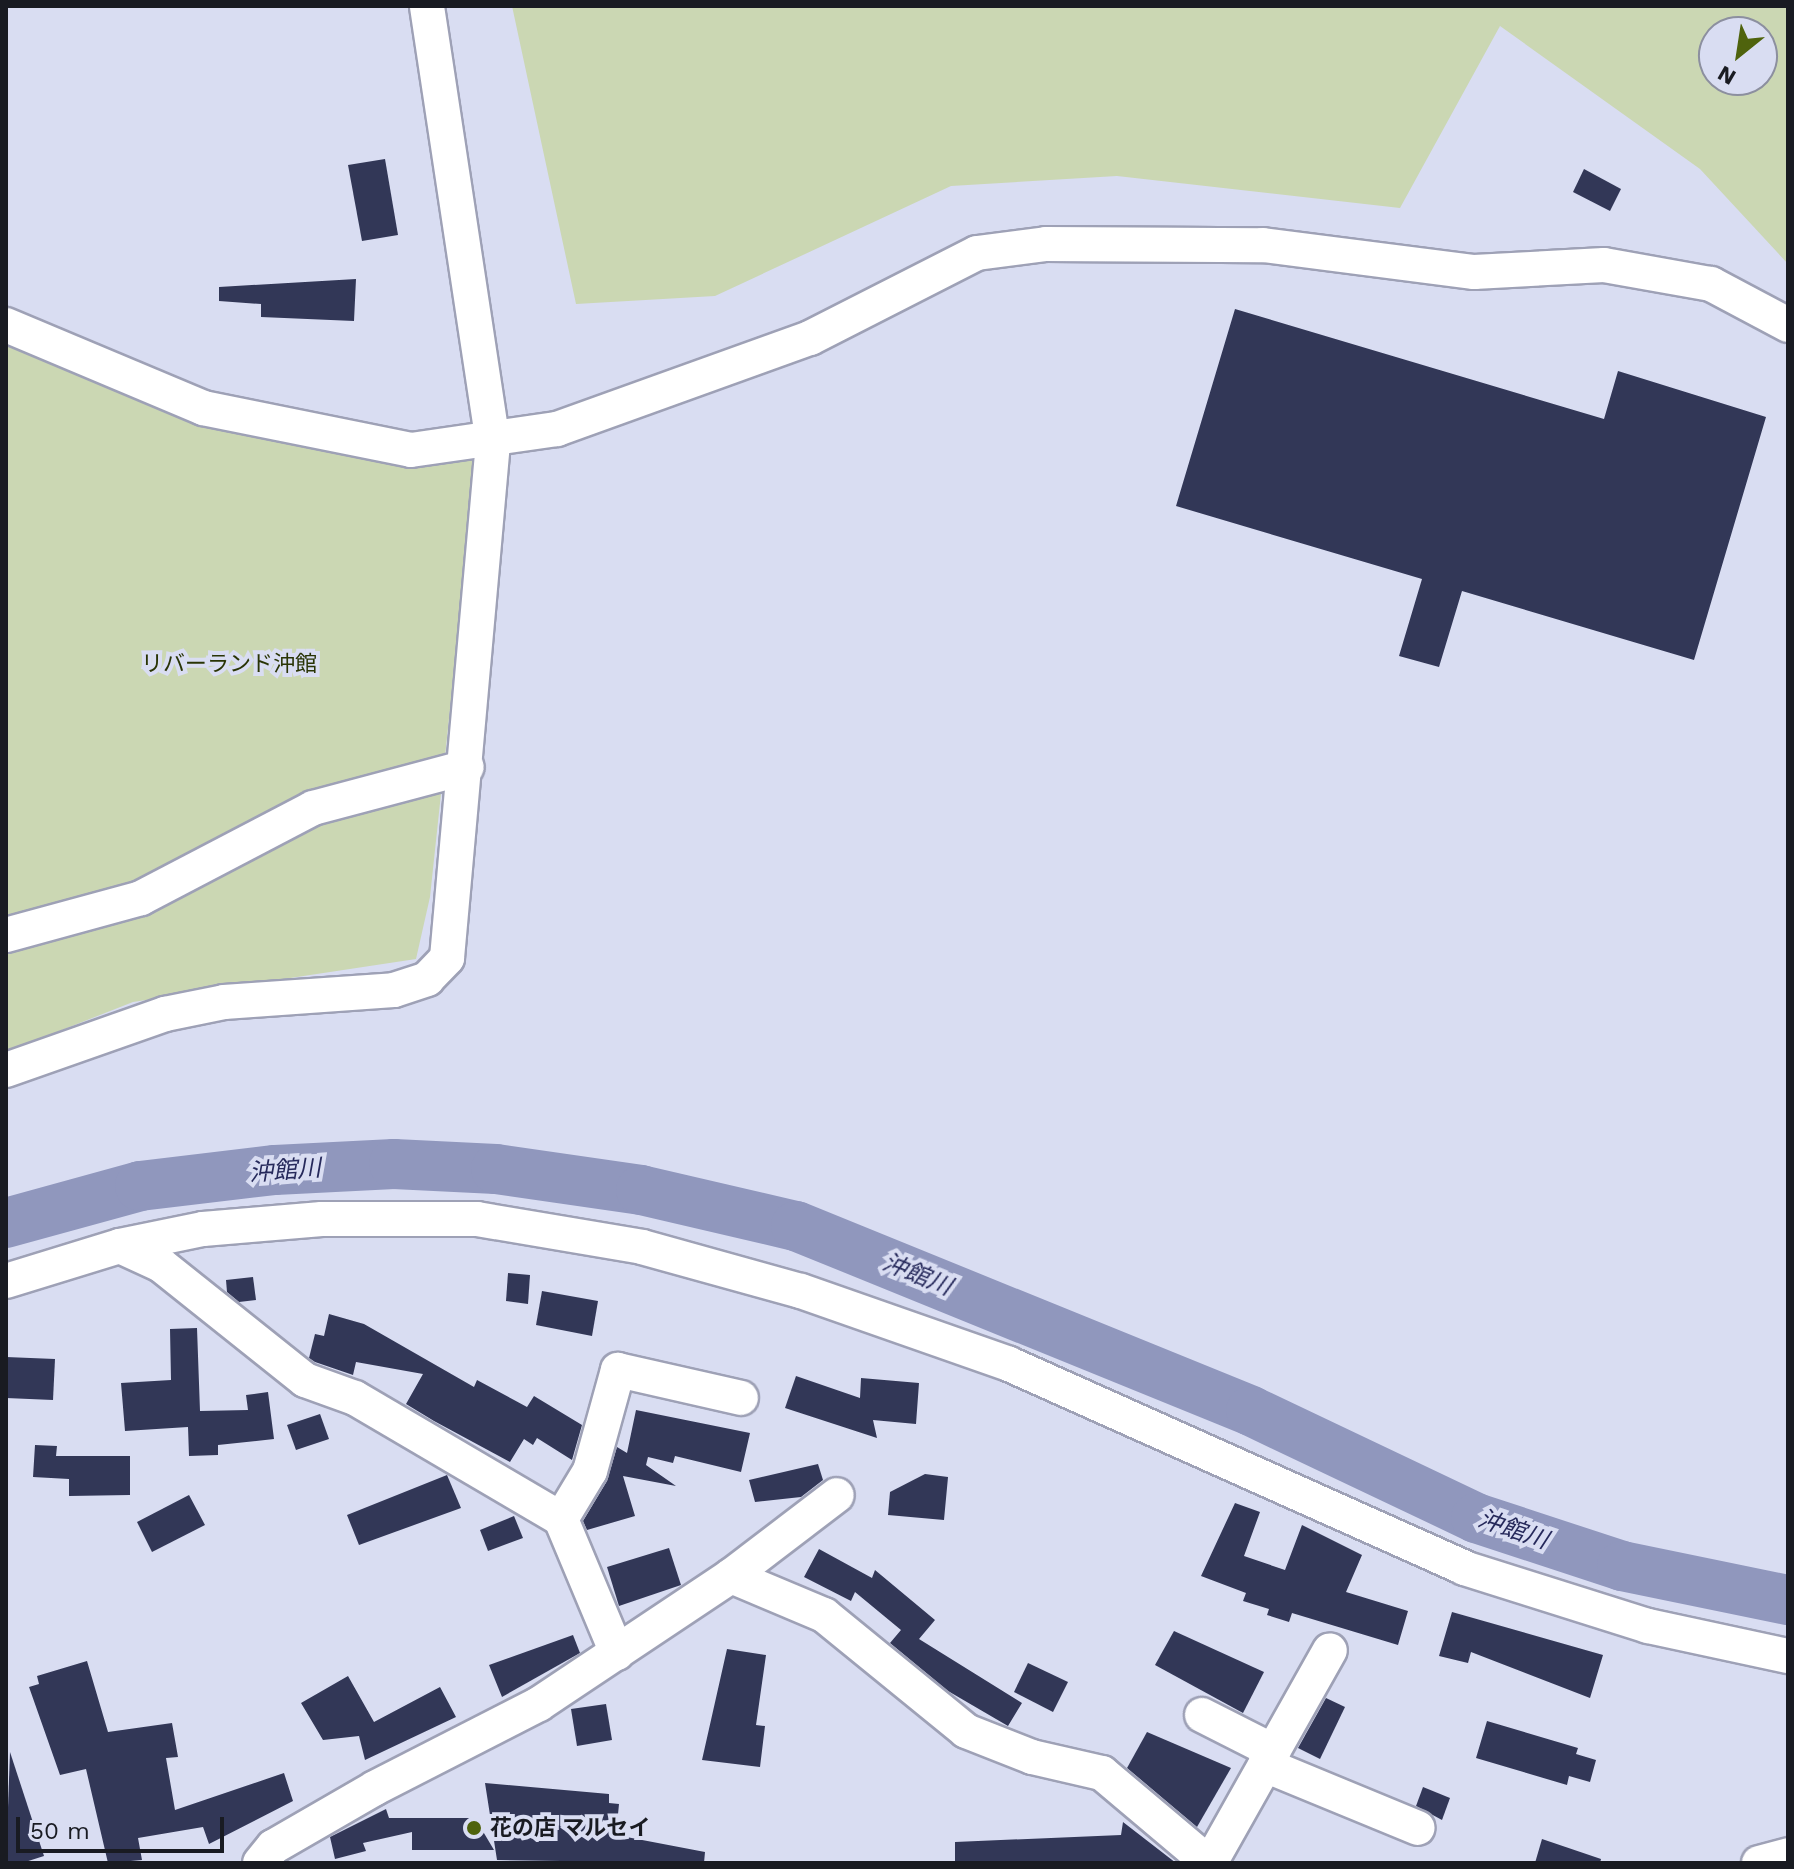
<!DOCTYPE html>
<html>
<head>
<meta charset="utf-8">
<style>
  body { margin:0 }
  #map { position:relative; width:1794px; height:1869px; overflow:hidden; background:#d9ddf2; font-family:"Work Sans","Noto Sans JP",sans-serif }
  div>[style] { position:absolute }
  [style*='--x'] { left:calc(var(--x)*1px); top:calc(var(--y)*1px); width:calc(var(--w)*1px); rotate:calc(var(--a)*1deg) }
  .green>* { inset:0; background:#cbd7b3 }
  .river>* { height:50px; margin:-25px; padding:0 25px; transform-origin:25px; border-radius:25px; background:#9097bd }
  .building>* { inset:0; background:#323757 }
  .roads { filter:drop-shadow(2px 0 #9ea1b6) drop-shadow(-2px 0 #9ea1b6) drop-shadow(0 2px #9ea1b6) drop-shadow(0 -2px #9ea1b6) }
  .minor>* { height:34px; margin:-17px; padding:0 17px; transform-origin:17px; border-radius:17px; background:#fff }
  .dots>* { width:22px; height:22px; translate:-50% -50%; box-sizing:border-box; border:4px solid #d9ddf2; border-radius:50% }
  span { translate:-50% -50%; white-space:nowrap; text-align:center; line-height:1.15; -webkit-text-stroke:8px #d9ddf2; paint-order:stroke }
  .park-label { font-size:22px; color:#293405 }
  .poi-label { font-size:22px; color:#191b22; font-weight:700 }
  .left { translate:0 -50%; text-align:left }
  .water-label { font-size:24px; color:#26295b; font-style:italic }
  .frame { position:absolute; inset:0; border:8px solid #191b22; pointer-events:none }
  .north { position:absolute; left:1698px; top:16px; width:80px; height:80px; box-sizing:border-box; background:#d9ddf2; border:2px solid #8c8f9f; border-radius:50%; rotate:210deg; font-size:22px; font-weight:700; line-height:32px; text-align:center; color:#191b22 }
  .north::after { content:''; display:block; margin:auto; width:28px; height:36px; background:#4f630d; clip-path:polygon(50% 0,100% 100%,50% 72%,0 100%) }
  .scale { position:absolute; left:16px; top:1817px; width:208px; height:36px; box-sizing:border-box; border:4px solid #191b22; border-top:0; padding-left:10px; font-size:24px; line-height:28px; white-space:nowrap; color:#191b22; -webkit-text-stroke:6px #d9ddf2; paint-order:stroke }
</style>
</head>
<body>
<div id="map">
  <div class="green">
    <i style="clip-path:polygon(evenodd,512px 6px,1788px 6px,1788px 264px,1700px 169px,1500px 26px,1400px 208px,1117px 176px,951px 186px,715px 296px,576px 304px,512px 6px,1714px 32px,1762px 32px,1762px 80px,1714px 80px,1714px 32px)"></i>
    <i style="clip-path:polygon(6px 345px,225px 430px,387px 464px,477px 456px,430px 897px,416px 959px,133px 1002px,6px 1052px)"></i>
  </div>
  <div class="river">
    <i style="--x:6;--y:1223;--w:139;--a:-15.4"></i>
    <i style="--x:140;--y:1186;--w:136;--a:-6.8"></i>
    <i style="--x:275;--y:1170;--w:119;--a:-2.9"></i>
    <i style="--x:394;--y:1164;--w:102;--a:2.8"></i>
    <i style="--x:496;--y:1169;--w:147;--a:8.2"></i>
    <i style="--x:641;--y:1190;--w:159;--a:13.1"></i>
    <i style="--x:796;--y:1226;--w:491;--a:22.1"></i>
    <i style="--x:1251;--y:1411;--w:249;--a:25.4"></i>
    <i style="--x:1476;--y:1518;--w:154;--a:18.2"></i>
    <i style="--x:1622;--y:1566;--w:169;--a:11.6"></i>
  </div>
  <div class="building">
    <i style="clip-path:polygon(385px 159px,398px 235px,362px 241px,348px 165px)"></i>
    <i style="clip-path:polygon(1584px 169px,1621px 189px,1610px 211px,1573px 192px)"></i>
    <i style="clip-path:polygon(356px 279px,354px 321px,261px 317px,261px 304px,219px 301px,219px 287px)"></i>
    <i style="clip-path:polygon(1235px 309px,1604px 419px,1618px 371px,1766px 417px,1694px 660px,1462px 591px,1439px 667px,1399px 656px,1422px 579px,1176px 506px)"></i>
    <i style="clip-path:polygon(508px 1273px,530px 1275px,528px 1304px,506px 1301px)"></i>
    <i style="clip-path:polygon(253px 1277px,256px 1300px,239px 1302px,227px 1292px,226px 1280px)"></i>
    <i style="clip-path:polygon(542px 1291px,598px 1301px,592px 1336px,536px 1325px)"></i>
    <i style="clip-path:polygon(329px 1314px,364px 1324px,474px 1387px,477px 1380px,527px 1407px,534px 1396px,582px 1425px,572px 1460px,537px 1438px,533px 1445px,524px 1439px,510px 1462px,434px 1421px,406px 1404px,423px 1374px,356px 1362px,353px 1375px,315px 1362px,309px 1358px,315px 1334px,324px 1336px)"></i>
    <i style="clip-path:polygon(197px 1328px,200px 1411px,248px 1410px,246px 1395px,268px 1392px,274px 1439px,218px 1445px,218px 1455px,189px 1456px,188px 1427px,125px 1431px,121px 1383px,171px 1380px,170px 1329px)"></i>
    <i style="clip-path:polygon(6px 1357px,55px 1359px,53px 1400px,6px 1398px)"></i>
    <i style="clip-path:polygon(796px 1376px,860px 1398px,861px 1378px,919px 1383px,916px 1424px,873px 1420px,877px 1438px,785px 1408px)"></i>
    <i style="clip-path:polygon(636px 1410px,750px 1433px,741px 1472px,675px 1456px,673px 1463px,648px 1457px,646px 1465px,676px 1486px,623px 1476px,635px 1516px,587px 1530px,583px 1521px,607px 1481px,617px 1447px,627px 1453px)"></i>
    <i style="clip-path:polygon(320px 1414px,329px 1439px,296px 1450px,287px 1425px)"></i>
    <i style="clip-path:polygon(35px 1445px,57px 1446px,56px 1456px,130px 1456px,130px 1495px,69px 1496px,69px 1479px,33px 1477px)"></i>
    <i style="clip-path:polygon(818px 1464px,823px 1480px,801px 1497px,755px 1502px,749px 1480px)"></i>
    <i style="clip-path:polygon(925px 1474px,948px 1477px,944px 1520px,888px 1515px,890px 1492px)"></i>
    <i style="clip-path:polygon(447px 1475px,461px 1508px,359px 1545px,347px 1515px)"></i>
    <i style="clip-path:polygon(189px 1495px,205px 1525px,152px 1552px,137px 1522px)"></i>
    <i style="clip-path:polygon(1235px 1503px,1260px 1512px,1244px 1556px,1285px 1570px,1302px 1525px,1362px 1555px,1346px 1592px,1408px 1611px,1398px 1645px,1292px 1613px,1289px 1622px,1267px 1615px,1269px 1609px,1243px 1601px,1246px 1593px,1201px 1576px)"></i>
    <i style="clip-path:polygon(514px 1516px,523px 1538px,488px 1551px,480px 1530px)"></i>
    <i style="clip-path:polygon(669px 1548px,681px 1585px,619px 1606px,607px 1567px)"></i>
    <i style="clip-path:polygon(819px 1549px,872px 1578px,875px 1570px,935px 1620px,919px 1639px,1022px 1703px,1008px 1726px,948px 1691px,890px 1643px,901px 1630px,855px 1592px,851px 1601px,804px 1577px)"></i>
    <i style="clip-path:polygon(1452px 1612px,1603px 1655px,1590px 1698px,1471px 1652px,1468px 1663px,1439px 1656px)"></i>
    <i style="clip-path:polygon(1174px 1631px,1264px 1672px,1243px 1713px,1155px 1665px)"></i>
    <i style="clip-path:polygon(573px 1635px,580px 1653px,502px 1697px,489px 1665px)"></i>
    <i style="clip-path:polygon(727px 1649px,766px 1655px,756px 1725px,765px 1726px,760px 1767px,702px 1760px)"></i>
    <i style="clip-path:polygon(87px 1661px,108px 1732px,172px 1723px,178px 1757px,166px 1758px,175px 1810px,284px 1773px,293px 1801px,209px 1844px,203px 1827px,138px 1838px,142px 1860px,108px 1863px,86px 1769px,60px 1775px,29px 1687px,39px 1684px,37px 1676px)"></i>
    <i style="clip-path:polygon(1028px 1663px,1068px 1682px,1053px 1712px,1014px 1692px)"></i>
    <i style="clip-path:polygon(348px 1676px,374px 1722px,440px 1687px,456px 1717px,365px 1760px,359px 1736px,323px 1740px,301px 1703px)"></i>
    <i style="clip-path:polygon(1326px 1698px,1345px 1707px,1320px 1759px,1298px 1748px)"></i>
    <i style="clip-path:polygon(606px 1704px,612px 1740px,577px 1746px,571px 1709px)"></i>
    <i style="clip-path:polygon(1487px 1721px,1578px 1748px,1576px 1754px,1596px 1760px,1590px 1782px,1569px 1776px,1567px 1785px,1476px 1758px)"></i>
    <i style="clip-path:polygon(1147px 1732px,1231px 1768px,1197px 1827px,1127px 1768px)"></i>
    <i style="clip-path:polygon(10px 1752px,44px 1856px,22px 1863px,6px 1863px)"></i>
    <i style="clip-path:polygon(485px 1783px,609px 1794px,609px 1803px,619px 1804px,616px 1835px,705px 1852px,704px 1863px,497px 1860px)"></i>
    <i style="clip-path:polygon(1423px 1787px,1450px 1798px,1442px 1820px,1416px 1806px)"></i>
    <i style="clip-path:polygon(386px 1809px,389px 1818px,475px 1818px,494px 1850px,412px 1850px,412px 1832px,363px 1843px,366px 1851px,335px 1859px,330px 1837px)"></i>
    <i style="clip-path:polygon(1123px 1822px,1176px 1863px,955px 1863px,955px 1842px,1121px 1835px)"></i>
    <i style="clip-path:polygon(1542px 1839px,1601px 1859px,1600px 1863px,1535px 1863px)"></i>
  </div>
  <div class="roads">
    <div class="minor">
      <i style="--x:6;--y:325;--w:214;--a:22.8"></i>
      <i style="--x:203;--y:408;--w:212;--a:11.4"></i>
      <i style="--x:411;--y:450;--w:148;--a:-8.2"></i>
      <i style="--x:557;--y:429;--w:269;--a:-19.8"></i>
      <i style="--x:810;--y:338;--w:187;--a:-27"></i>
      <i style="--x:977;--y:253;--w:70;--a:-7.4"></i>
      <i style="--x:1046;--y:244;--w:217;--a:0.3"></i>
      <i style="--x:1263;--y:245;--w:213;--a:7.3"></i>
      <i style="--x:1474;--y:272;--w:130;--a:-3.1"></i>
      <i style="--x:1604;--y:265;--w:109;--a:10.1"></i>
      <i style="--x:1711;--y:284;--w:87;--a:28"></i>
      <i style="--x:6;--y:935;--w:140;--a:-15.3"></i>
      <i style="--x:141;--y:898;--w:194;--a:-27.6"></i>
      <i style="--x:313;--y:808;--w:159;--a:-14.9"></i>
      <i style="--x:6;--y:1070;--w:169;--a:-19.4"></i>
      <i style="--x:165;--y:1014;--w:60;--a:-11.5"></i>
      <i style="--x:224;--y:1002;--w:170;--a:-4"></i>
      <i style="--x:394;--y:990;--w:35;--a:-18"></i>
      <i style="--x:427;--y:979;--w:29;--a:-46"></i>
      <i style="--x:447;--y:958;--w:517;--a:-84.9"></i>
      <i style="--x:493;--y:443;--w:442;--a:-98.6"></i>
      <i style="--x:120;--y:1246;--w:45;--a:24.9"></i>
      <i style="--x:161;--y:1265;--w:184;--a:38.6"></i>
      <i style="--x:305;--y:1380;--w:53;--a:19.8"></i>
      <i style="--x:355;--y:1398;--w:239;--a:30.4"></i>
      <i style="--x:6;--y:1281;--w:119;--a:-17.1"></i>
      <i style="--x:120;--y:1246;--w:85;--a:-11.6"></i>
      <i style="--x:203;--y:1229;--w:119;--a:-4.8"></i>
      <i style="--x:322;--y:1219;--w:155;--a:0"></i>
      <i style="--x:477;--y:1219;--w:167;--a:9.6"></i>
      <i style="--x:642;--y:1247;--w:165;--a:15.5"></i>
      <i style="--x:801;--y:1291;--w:220;--a:19.3"></i>
      <i style="--x:1009;--y:1364;--w:499;--a:24.1"></i>
      <i style="--x:1464;--y:1568;--w:193;--a:17.5"></i>
      <i style="--x:1648;--y:1626;--w:143;--a:12.1"></i>
      <i style="--x:731;--y:1576;--w:101;--a:22.8"></i>
      <i style="--x:824;--y:1615;--w:183;--a:39.2"></i>
      <i style="--x:966;--y:1731;--w:71;--a:21.5"></i>
      <i style="--x:1032;--y:1757;--w:72;--a:12.9"></i>
      <i style="--x:1102;--y:1773;--w:140;--a:40.1"></i>
      <i style="--x:617;--y:1653;--w:145;--a:-112.7"></i>
      <i style="--x:561;--y:1519;--w:56;--a:-58.9"></i>
      <i style="--x:590;--y:1471;--w:105;--a:-74.5"></i>
      <i style="--x:618;--y:1370;--w:126;--a:12.8"></i>
      <i style="--x:1202;--y:1715;--w:80;--a:26.9"></i>
      <i style="--x:1265;--y:1765;--w:165;--a:22.4"></i>
      <i style="--x:260;--y:1863;--w:21;--a:-51"></i>
      <i style="--x:273;--y:1847;--w:118;--a:-30"></i>
      <i style="--x:375;--y:1788;--w:184;--a:-27.1"></i>
      <i style="--x:539;--y:1704;--w:231;--a:-33.7"></i>
      <i style="--x:731;--y:1576;--w:133;--a:-37.4"></i>
      <i style="--x:1210;--y:1863;--w:244;--a:-60.6"></i>
      <i style="--x:1759;--y:1863;--w:30;--a:-15"></i>
    </div>
  </div>
  <div class="dots">
    <i style="left:474px;top:1828px;background:#4f630d"></i>
  </div>
  <div class="park-label">
    <span style="left:229px;top:664px">リバーランド沖館</span>
  </div>
  <div class="poi-label">
    <span class="left" style="left:490px;top:1828px">花の店 マルセイ</span>
  </div>
  <div class="water-label">
    <span style="left:285px;top:1171px;rotate:-4deg">沖館川</span>
    <span style="left:917px;top:1275px;rotate:22deg">沖館川</span>
    <span style="left:1513px;top:1530px;rotate:19deg">沖館川</span>
  </div>
  <div class="frame"></div>
  <div class="north">N</div>
  <div class="scale">50 m</div>
</div>
</body>
</html>
